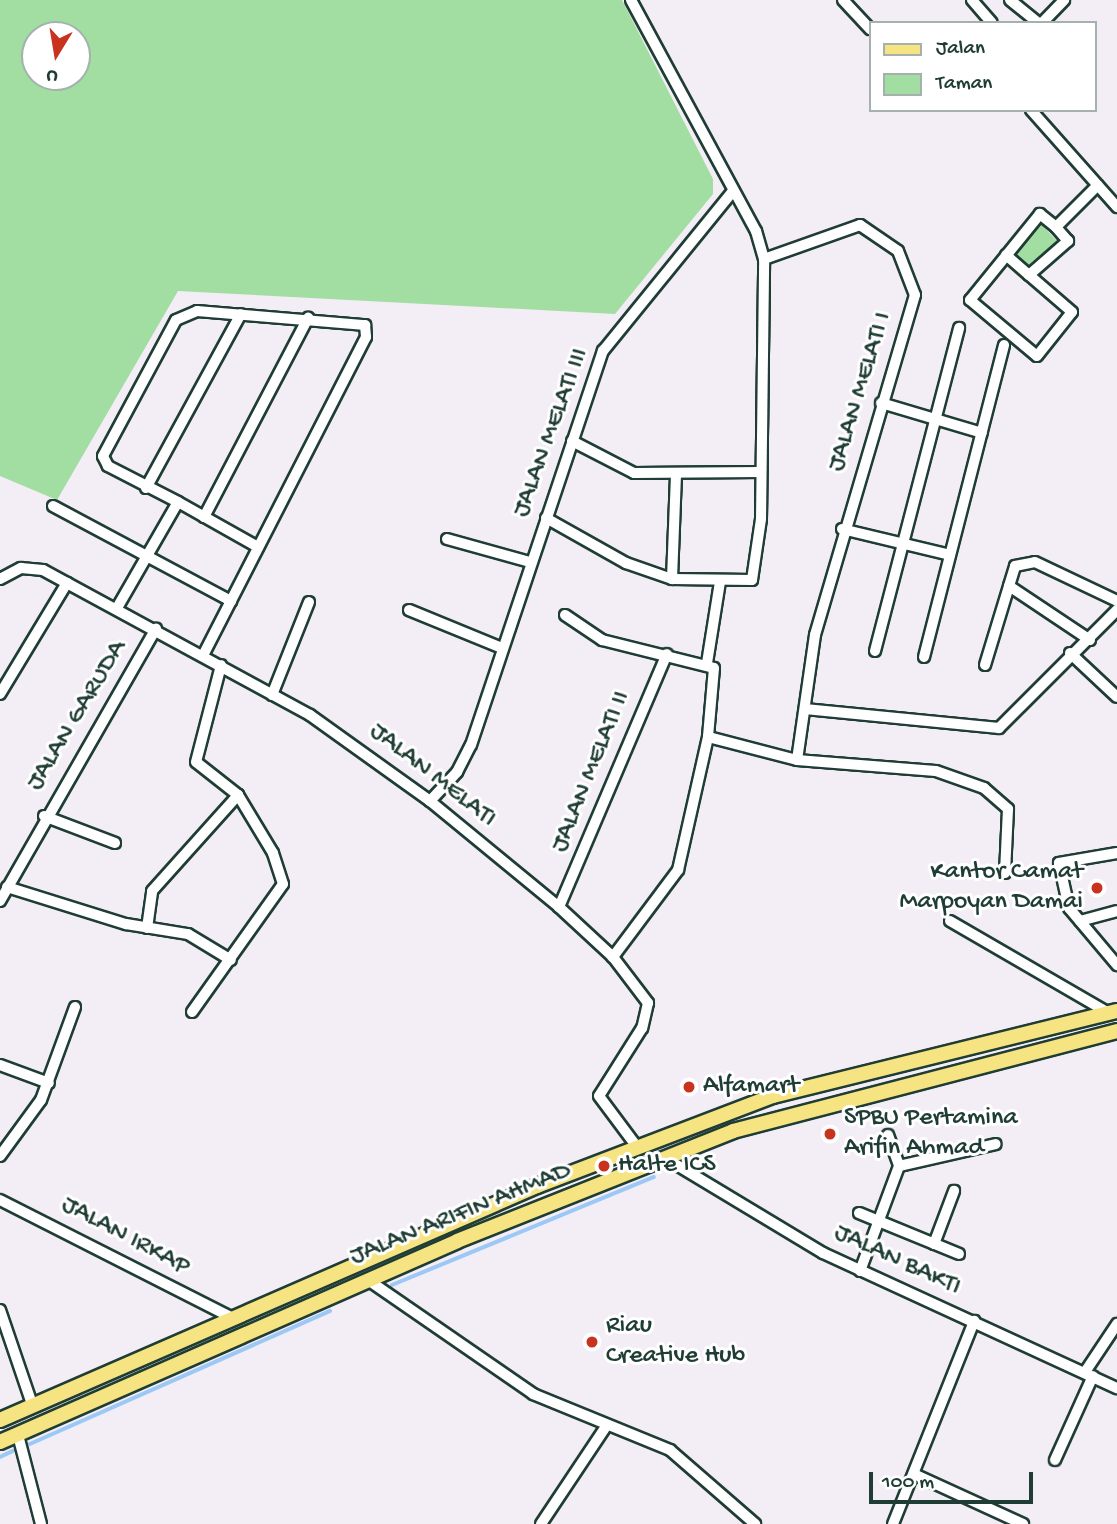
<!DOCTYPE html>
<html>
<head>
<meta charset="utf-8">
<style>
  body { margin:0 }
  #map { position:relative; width:1117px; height:1524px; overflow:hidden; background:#f3edf6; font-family:"Gochi Hand",sans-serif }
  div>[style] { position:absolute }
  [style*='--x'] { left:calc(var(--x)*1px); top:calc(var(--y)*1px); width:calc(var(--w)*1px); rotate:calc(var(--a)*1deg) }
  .green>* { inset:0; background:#a2dda2 }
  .stream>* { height:3.5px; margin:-1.75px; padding:0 1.75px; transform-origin:1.75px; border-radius:1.75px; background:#9bc8f5 }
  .roads { filter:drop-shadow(2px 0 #1f3d34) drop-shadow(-2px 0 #1f3d34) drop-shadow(0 2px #1f3d34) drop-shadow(0 -2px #1f3d34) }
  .minor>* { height:10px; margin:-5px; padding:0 5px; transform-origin:5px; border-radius:5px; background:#fff }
  .major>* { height:14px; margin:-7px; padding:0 7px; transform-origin:7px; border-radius:7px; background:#f6e381 }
  .dots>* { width:19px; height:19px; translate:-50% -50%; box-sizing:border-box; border:4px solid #fff; border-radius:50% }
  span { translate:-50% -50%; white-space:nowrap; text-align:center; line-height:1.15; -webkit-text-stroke:6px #fff; paint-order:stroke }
  .street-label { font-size:26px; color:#1f3d34 }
  .poi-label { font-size:26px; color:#1f3d34 }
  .right { translate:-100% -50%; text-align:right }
  .left { translate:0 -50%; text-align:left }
  .legend { position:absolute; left:869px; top:21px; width:228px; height:91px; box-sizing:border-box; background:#fff; border:2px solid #a5b1ae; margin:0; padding:9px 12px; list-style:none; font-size:21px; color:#1f3d34 }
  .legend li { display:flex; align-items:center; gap:14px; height:35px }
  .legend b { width:35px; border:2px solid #a5b1ae }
  .north { position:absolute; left:21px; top:21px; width:70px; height:70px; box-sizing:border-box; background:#fff; border:2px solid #a5b1ae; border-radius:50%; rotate:191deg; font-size:19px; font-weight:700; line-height:28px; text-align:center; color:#1f3d34 }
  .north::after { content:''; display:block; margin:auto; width:24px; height:32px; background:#c8321e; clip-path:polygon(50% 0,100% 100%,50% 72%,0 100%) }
  .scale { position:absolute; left:869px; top:1472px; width:164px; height:32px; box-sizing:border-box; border:4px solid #1f3d34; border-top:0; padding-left:9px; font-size:21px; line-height:24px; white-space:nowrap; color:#1f3d34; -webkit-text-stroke:5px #fff; paint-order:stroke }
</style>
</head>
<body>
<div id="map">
  <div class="green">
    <i style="clip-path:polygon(evenodd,0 0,622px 0,713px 179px,713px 194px,615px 314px,178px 291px,57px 500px,0 476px,0 0,35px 35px,77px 35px,77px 77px,35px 77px,35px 35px)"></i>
    <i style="clip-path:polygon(1040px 223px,1057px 241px,1026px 267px,1014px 255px)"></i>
  </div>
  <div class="stream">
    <i style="--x:392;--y:1285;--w:283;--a:-22.4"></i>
    <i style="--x:30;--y:1444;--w:328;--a:-23.9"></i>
    <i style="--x:0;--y:1457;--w:14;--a:-25"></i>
  </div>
  <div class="roads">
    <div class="minor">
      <i style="--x:631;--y:0;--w:263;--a:61.6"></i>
      <i style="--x:756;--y:231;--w:29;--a:74"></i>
      <i style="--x:843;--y:0;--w:40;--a:47"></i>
      <i style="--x:972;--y:0;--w:30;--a:49"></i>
      <i style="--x:1010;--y:0;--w:36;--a:39"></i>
      <i style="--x:1042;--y:23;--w:32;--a:-46"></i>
      <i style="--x:1031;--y:110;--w:130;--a:48.4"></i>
      <i style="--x:1056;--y:227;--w:21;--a:-141"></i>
      <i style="--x:1040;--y:214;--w:111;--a:129.1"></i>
      <i style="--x:970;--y:300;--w:87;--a:39.9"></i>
      <i style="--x:1037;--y:356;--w:56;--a:-51.5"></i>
      <i style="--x:1072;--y:312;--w:57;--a:-139.3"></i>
      <i style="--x:1029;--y:275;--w:52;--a:-41.1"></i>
      <i style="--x:1068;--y:241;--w:18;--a:-131"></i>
      <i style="--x:1056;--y:227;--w:59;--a:-45"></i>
      <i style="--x:1006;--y:255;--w:30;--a:41"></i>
      <i style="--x:881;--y:403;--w:105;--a:16.5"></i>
      <i style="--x:572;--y:441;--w:70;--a:27.3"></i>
      <i style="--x:634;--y:473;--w:127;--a:-0.5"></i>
      <i style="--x:146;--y:488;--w:198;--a:-61.4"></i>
      <i style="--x:178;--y:502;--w:79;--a:-152.8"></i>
      <i style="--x:108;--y:466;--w:11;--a:-117"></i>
      <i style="--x:103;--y:456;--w:154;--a:-61.8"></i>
      <i style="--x:176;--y:320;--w:23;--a:-23"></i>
      <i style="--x:197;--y:311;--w:169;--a:4.8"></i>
      <i style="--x:365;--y:325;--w:12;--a:85"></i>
      <i style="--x:366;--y:337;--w:357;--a:117.1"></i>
      <i style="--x:53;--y:506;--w:202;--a:28.1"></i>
      <i style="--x:204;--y:517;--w:225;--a:-62.4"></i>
      <i style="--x:546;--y:518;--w:92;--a:29.4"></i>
      <i style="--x:626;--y:563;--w:49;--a:19.2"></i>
      <i style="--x:672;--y:579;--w:80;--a:0.7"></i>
      <i style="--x:752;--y:580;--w:62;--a:-81.6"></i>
      <i style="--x:761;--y:519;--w:260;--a:-89.3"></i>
      <i style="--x:764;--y:259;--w:102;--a:-19.5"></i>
      <i style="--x:860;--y:225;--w:46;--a:34.4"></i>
      <i style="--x:898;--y:251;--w:47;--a:68.9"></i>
      <i style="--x:915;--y:295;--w:354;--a:106.4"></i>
      <i style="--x:815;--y:635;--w:126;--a:98.2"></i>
      <i style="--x:797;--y:760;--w:92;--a:-165.5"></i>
      <i style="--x:708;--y:737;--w:136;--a:102.7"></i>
      <i style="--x:678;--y:870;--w:109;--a:126.8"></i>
      <i style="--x:842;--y:529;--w:111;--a:13.5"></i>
      <i style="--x:447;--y:539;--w:86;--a:15.5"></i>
      <i style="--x:0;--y:579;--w:24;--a:-28"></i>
      <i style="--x:21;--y:568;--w:22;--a:5"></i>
      <i style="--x:43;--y:570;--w:304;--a:28.5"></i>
      <i style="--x:310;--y:715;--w:148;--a:35.6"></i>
      <i style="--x:430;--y:801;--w:167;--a:39.4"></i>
      <i style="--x:559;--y:907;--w:74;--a:42.8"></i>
      <i style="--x:613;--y:957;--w:58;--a:52.7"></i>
      <i style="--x:648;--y:1003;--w:26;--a:103"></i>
      <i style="--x:642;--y:1028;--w:80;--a:122.3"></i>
      <i style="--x:599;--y:1096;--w:64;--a:53.3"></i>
      <i style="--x:672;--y:579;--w:104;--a:-87.8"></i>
      <i style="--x:117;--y:608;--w:122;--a:-60.1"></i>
      <i style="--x:178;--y:502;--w:92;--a:29.4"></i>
      <i style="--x:409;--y:610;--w:100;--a:22.2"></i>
      <i style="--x:565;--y:615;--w:45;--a:34"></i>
      <i style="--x:602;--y:640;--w:115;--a:14"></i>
      <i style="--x:714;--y:668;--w:69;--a:95"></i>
      <i style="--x:1090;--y:640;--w:97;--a:-146.3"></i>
      <i style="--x:1009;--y:586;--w:21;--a:-73"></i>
      <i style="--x:1015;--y:566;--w:20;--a:-11"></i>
      <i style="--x:1035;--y:562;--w:91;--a:25.4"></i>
      <i style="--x:875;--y:651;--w:334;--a:-75.4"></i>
      <i style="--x:1070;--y:653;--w:64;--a:43.1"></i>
      <i style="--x:924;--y:657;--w:322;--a:-75.6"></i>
      <i style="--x:707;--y:663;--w:82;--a:-80.9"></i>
      <i style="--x:985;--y:665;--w:83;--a:-73.1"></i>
      <i style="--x:0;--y:694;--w:130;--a:-58.9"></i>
      <i style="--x:272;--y:695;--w:100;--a:-68.3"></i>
      <i style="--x:805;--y:709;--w:195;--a:5.6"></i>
      <i style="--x:999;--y:728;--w:167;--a:-45"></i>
      <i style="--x:797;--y:760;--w:139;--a:4.5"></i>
      <i style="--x:936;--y:771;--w:51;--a:19.5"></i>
      <i style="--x:984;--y:788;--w:32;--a:41"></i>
      <i style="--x:1008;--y:809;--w:64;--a:92.7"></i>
      <i style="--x:430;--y:801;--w:40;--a:-47"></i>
      <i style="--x:457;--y:772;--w:30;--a:-63"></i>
      <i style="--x:471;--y:745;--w:416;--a:-71.5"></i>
      <i style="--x:603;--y:351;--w:206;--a:-50.9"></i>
      <i style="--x:44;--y:816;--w:76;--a:20.8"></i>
      <i style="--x:1117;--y:853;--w:59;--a:170.2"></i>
      <i style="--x:1059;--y:863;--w:46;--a:77.5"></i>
      <i style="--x:1069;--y:908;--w:75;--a:49.9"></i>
      <i style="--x:7;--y:887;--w:125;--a:17.3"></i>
      <i style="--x:126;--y:924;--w:63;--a:9.2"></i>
      <i style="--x:188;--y:934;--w:50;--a:31.2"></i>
      <i style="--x:0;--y:901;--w:314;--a:-60.2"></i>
      <i style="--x:559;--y:907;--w:275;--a:-66.9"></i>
      <i style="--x:950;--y:921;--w:184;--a:30.1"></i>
      <i style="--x:1080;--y:921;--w:38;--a:-15"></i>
      <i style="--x:147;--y:928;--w:37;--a:-82"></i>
      <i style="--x:152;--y:891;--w:129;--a:-48.1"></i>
      <i style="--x:192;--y:1012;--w:157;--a:-54.6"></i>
      <i style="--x:283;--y:884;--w:33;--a:-108"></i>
      <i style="--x:273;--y:853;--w:68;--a:-121.1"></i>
      <i style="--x:238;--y:795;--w:53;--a:-141.8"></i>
      <i style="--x:196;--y:762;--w:100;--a:-75.5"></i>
      <i style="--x:0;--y:1065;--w:52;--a:20.2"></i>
      <i style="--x:888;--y:1135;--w:33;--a:70"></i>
      <i style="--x:0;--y:1156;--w:69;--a:-53.8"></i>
      <i style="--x:41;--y:1100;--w:99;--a:-69.9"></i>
      <i style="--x:667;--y:1159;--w:182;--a:31.1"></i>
      <i style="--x:823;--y:1253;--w:324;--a:24.7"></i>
      <i style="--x:0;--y:1200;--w:257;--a:26.9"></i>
      <i style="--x:859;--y:1213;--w:108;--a:22.3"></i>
      <i style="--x:934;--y:1244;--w:57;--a:-69.3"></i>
      <i style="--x:860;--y:1271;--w:112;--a:-69.6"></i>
      <i style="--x:899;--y:1166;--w:99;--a:-12.8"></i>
      <i style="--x:368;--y:1280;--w:201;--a:34.6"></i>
      <i style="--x:533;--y:1394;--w:148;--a:22.2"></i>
      <i style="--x:670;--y:1450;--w:113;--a:41"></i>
      <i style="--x:0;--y:1310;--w:102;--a:71.2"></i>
      <i style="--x:1085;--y:1372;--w:58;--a:-56.3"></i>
      <i style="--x:18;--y:1435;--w:92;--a:75.5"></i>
      <i style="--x:1055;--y:1460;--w:92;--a:-65.7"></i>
      <i style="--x:916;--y:1475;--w:118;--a:24.6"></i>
      <i style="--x:541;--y:1524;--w:115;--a:-56.3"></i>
      <i style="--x:893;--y:1524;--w:219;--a:-68.2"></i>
    </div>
    <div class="major">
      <i style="--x:0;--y:1420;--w:586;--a:-23.55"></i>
      <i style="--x:537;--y:1186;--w:253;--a:-20.9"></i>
      <i style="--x:773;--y:1096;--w:354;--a:-13.9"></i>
      <i style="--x:0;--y:1442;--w:499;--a:-23.7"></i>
      <i style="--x:457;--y:1241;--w:297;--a:-21.7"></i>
      <i style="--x:733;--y:1131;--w:397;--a:-14.6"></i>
    </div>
  </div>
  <div class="dots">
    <i style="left:1097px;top:888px;background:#c8321e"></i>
    <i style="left:689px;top:1087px;background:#c8321e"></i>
    <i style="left:830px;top:1134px;background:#c8321e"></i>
    <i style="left:604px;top:1166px;background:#c8321e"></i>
    <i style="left:592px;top:1342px;background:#c8321e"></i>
  </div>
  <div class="street-label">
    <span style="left:861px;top:392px;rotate:-73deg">JALAN MELATI I</span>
    <span style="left:552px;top:433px;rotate:-70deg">JALAN MELATI III</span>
    <span style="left:78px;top:716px;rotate:-59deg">JALAN GARUDA</span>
    <span style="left:592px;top:772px;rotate:-68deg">JALAN MELATI II</span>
    <span style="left:432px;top:776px;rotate:38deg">JALAN MELATI</span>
    <span style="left:461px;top:1215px;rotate:-22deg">JALAN ARIFIN AHMAD</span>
    <span style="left:125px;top:1237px;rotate:28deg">JALAN IRKAP</span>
    <span style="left:897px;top:1261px;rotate:25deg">JALAN BAKTI</span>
  </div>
  <div class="poi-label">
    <span class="right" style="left:1083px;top:888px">Kantor Camat<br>Marpoyan Damai</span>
    <span class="left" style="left:703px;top:1087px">Alfamart</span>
    <span class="left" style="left:844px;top:1134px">SPBU Pertamina<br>Arifin Ahmad</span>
    <span class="left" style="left:618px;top:1166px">Halte ICS</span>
    <span class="left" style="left:606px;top:1342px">Riau<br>Creative Hub</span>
  </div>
  <ul class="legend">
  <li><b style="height:9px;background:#f6e381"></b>Jalan</li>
  <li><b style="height:19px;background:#a2dda2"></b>Taman</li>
  </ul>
  <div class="north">U</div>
  <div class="scale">100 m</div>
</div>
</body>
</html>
